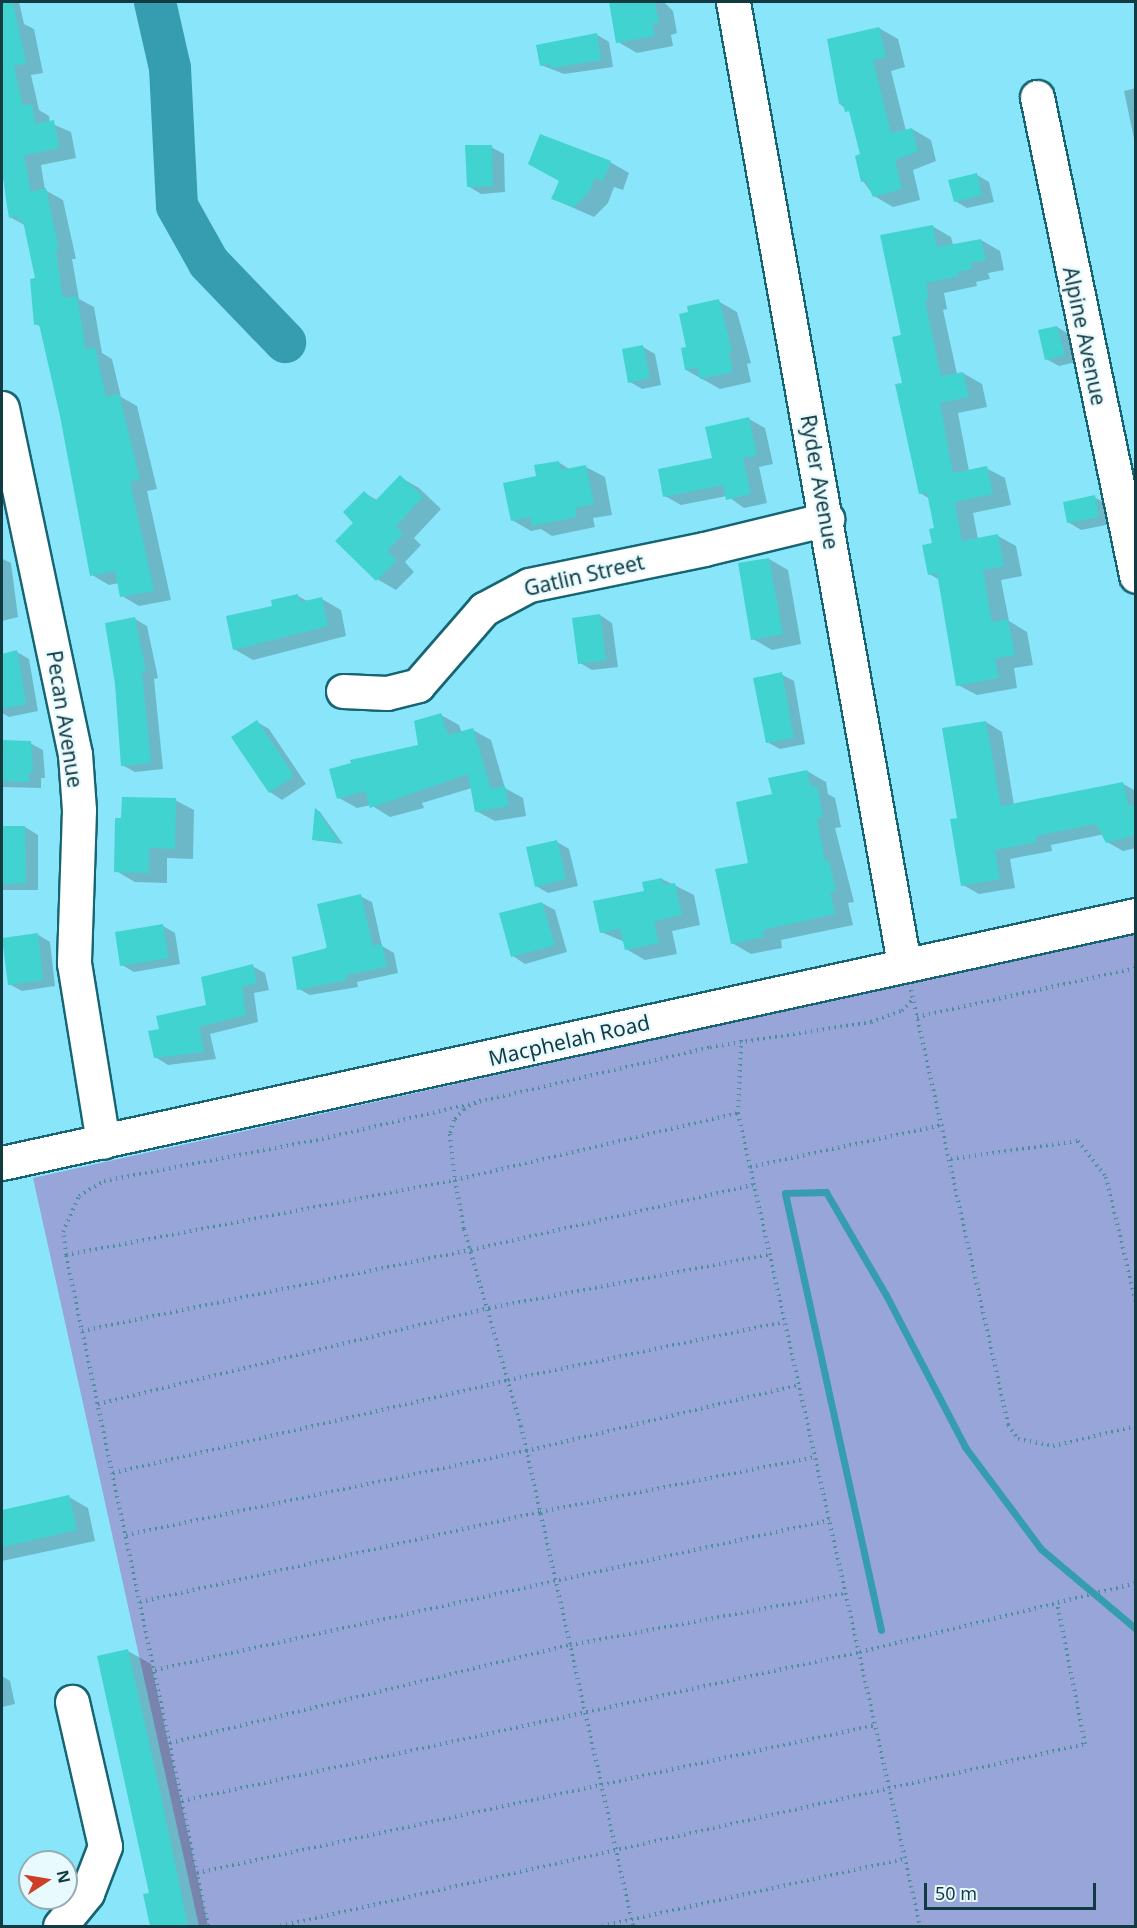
<!DOCTYPE html>
<html>
<head>
<meta charset="utf-8">
<style>
  body { margin:0 }
  #map { position:relative; width:1137px; height:1928px; overflow:hidden; background:#89e6fa; font-family:"Noto Sans",sans-serif }
  div>[style] { position:absolute }
  [style*='--x'] { left:calc(var(--x)*1px); top:calc(var(--y)*1px); width:calc(var(--w)*1px); rotate:calc(var(--a)*1deg) }
  .green>* { inset:0; background:#97a5d9 }
  .shadow>* { inset:0; background:#0003 }
  .stream>* { height:7px; margin:-3.5px; padding:0 3.5px; transform-origin:3.5px; border-radius:3.5px; background:#369db0 }
  .river>* { height:42px; margin:-21px; padding:0 21px; transform-origin:21px; border-radius:21px; background:#369db0 }
  .building>* { inset:0; background:#41d3d0 }
  .path>* { height:4px; margin-top:-2px; transform-origin:0; background:repeating-linear-gradient(90deg,#4c8e9c 0 1.5px,transparent 0 6px) }
  .roads { filter:drop-shadow(2px 0 #176573) drop-shadow(-2px 0 #176573) drop-shadow(0 2px #176573) drop-shadow(0 -2px #176573) }
  .minor>* { height:33px; margin:-16.5px; padding:0 16.5px; transform-origin:16.5px; border-radius:16.5px; background:#fff }
  span { translate:-50% -50%; white-space:nowrap; text-align:center; line-height:1.15; -webkit-text-stroke:4.5px #e9fafe; paint-order:stroke }
  .street-label { font-size:21px; color:#123a42 }
  .frame { position:absolute; inset:0; border:3px solid #123a42; pointer-events:none }
  .north { position:absolute; left:18px; top:1850px; width:60px; height:60px; box-sizing:border-box; background:#e9fafe; border:2px solid #93adb3; border-radius:50%; rotate:78deg; font-size:16px; font-weight:700; line-height:24px; text-align:center; color:#123a42 }
  .north::after { content:''; display:block; margin:auto; width:21px; height:27px; background:#cb4026; clip-path:polygon(50% 0,100% 100%,50% 72%,0 100%) }
  .scale { position:absolute; left:924px; top:1883px; width:172px; height:27px; box-sizing:border-box; border:3px solid #123a42; border-top:0; padding-left:8px; font-size:18px; line-height:21px; white-space:nowrap; color:#123a42; -webkit-text-stroke:4px #e9fafe; paint-order:stroke }
</style>
</head>
<body>
<div id="map">
  <div class="green">
    <i style="clip-path:polygon(1135px 933px,1135px 1926px,199px 1926px,33px 1178px)"></i>
  </div>
  <div class="shadow">
    <i style="clip-path:polygon(2px 2px,19px 2px,24px 24px,34px 29px,43px 73px,31px 75px,39px 110px,49px 116px,50px 123px,71px 132px,76px 158px,41px 165px,45px 190px,63px 200px,76px 259px,72px 259px,79px 299px,94px 307px,102px 353px,112px 359px,121px 397px,137px 406px,157px 489px,147px 491px,171px 600px,139px 606px,122px 596px,119px 583px,109px 585px,92px 575px,62px 415px,41px 327px,36px 324px,37px 279px,26px 226px,10px 217px,2px 172px)"></i>
    <i style="clip-path:polygon(613px 2px,664px 2px,673px 11px,677px 33px,671px 35px,673px 46px,637px 53px,618px 42px)"></i>
    <i style="clip-path:polygon(879px 28px,898px 39px,905px 67px,891px 71px,906px 131px,912px 129px,931px 140px,936px 161px,913px 170px,920px 200px,893px 207px,874px 196px,863px 181px,862px 155px,852px 114px,840px 104px)"></i>
    <i style="clip-path:polygon(596px 34px,609px 42px,613px 67px,564px 74px,541px 65px)"></i>
    <i style="clip-path:polygon(1136px 88px,1136px 148px,1124px 91px)"></i>
    <i style="clip-path:polygon(491px 147px,504px 154px,505px 192px,481px 194px,468px 186px)"></i>
    <i style="clip-path:polygon(610px 162px,629px 173px,623px 190px,614px 187px,608px 203px,594px 217px,553px 199px,561px 180px)"></i>
    <i style="clip-path:polygon(977px 175px,989px 182px,994px 202px,967px 208px,955px 201px)"></i>
    <i style="clip-path:polygon(932px 226px,951px 237px,953px 245px,981px 240px,1000px 251px,1004px 270px,988px 273px,990px 279px,976px 282px,977px 286px,944px 293px,947px 309px,943px 310px,957px 374px,963px 373px,982px 384px,987px 407px,958px 413px,969px 471px,986px 468px,1005px 478px,1011px 505px,973px 513px,978px 539px,998px 536px,1016px 546px,1022px 576px,1001px 580px,1009px 621px,1027px 632px,1033px 665px,1014px 668px,1017px 688px,977px 695px,958px 685px,940px 580px,929px 574px,936px 529px,930px 499px,920px 493px,904px 384px,902px 336px)"></i>
    <i style="clip-path:polygon(718px 301px,737px 312px,751px 363px,747px 364px,751px 382px,720px 389px,686px 370px,688px 348px)"></i>
    <i style="clip-path:polygon(1057px 327px,1069px 334px,1076px 362px,1059px 366px,1046px 359px)"></i>
    <i style="clip-path:polygon(643px 347px,655px 354px,661px 385px,642px 389px,630px 382px)"></i>
    <i style="clip-path:polygon(749px 419px,765px 428px,773px 464px,759px 467px,767px 503px,744px 508px,727px 496px,681px 505px,665px 496px,713px 459px)"></i>
    <i style="clip-path:polygon(558px 462px,571px 470px,586px 467px,605px 477px,612px 515px,593px 518px,595px 527px,552px 536px,541px 529px,531px 531px,512px 520px,538px 477px)"></i>
    <i style="clip-path:polygon(400px 477px,419px 488px,441px 509px,414px 538px,421px 545px,405px 562px,414px 572px,396px 590px,377px 579px,355px 523px,364px 493px,377px 500px)"></i>
    <i style="clip-path:polygon(1094px 497px,1107px 504px,1111px 524px,1081px 530px,1068px 522px)"></i>
    <i style="clip-path:polygon(2px 551px,3px 559px,11px 563px,18px 617px,2px 621px)"></i>
    <i style="clip-path:polygon(769px 559px,788px 570px,801px 644px,772px 650px,753px 639px)"></i>
    <i style="clip-path:polygon(298px 596px,309px 602px,322px 599px,341px 610px,346px 636px,253px 660px,234px 649px,274px 607px)"></i>
    <i style="clip-path:polygon(600px 615px,612px 623px,618px 667px,592px 670px,580px 663px)"></i>
    <i style="clip-path:polygon(135px 619px,147px 626px,158px 678px,154px 679px,163px 769px,135px 772px,122px 765px,116px 684px)"></i>
    <i style="clip-path:polygon(17px 652px,29px 659px,38px 711px,9px 717px,2px 713px,2px 655px)"></i>
    <i style="clip-path:polygon(781px 674px,794px 681px,805px 744px,780px 749px,767px 742px)"></i>
    <i style="clip-path:polygon(441px 715px,459px 725px,462px 733px,473px 730px,491px 740px,505px 788px,523px 798px,526px 816px,495px 821px,476px 811px,472px 788px,422px 803px,424px 808px,390px 817px,371px 805px,357px 808px,339px 798px,420px 747px)"></i>
    <i style="clip-path:polygon(257px 722px,269px 729px,306px 784px,282px 800px,270px 792px)"></i>
    <i style="clip-path:polygon(986px 722px,1002px 732px,1014px 805px,1123px 784px,1136px 791px,1136px 848px,1123px 851px,1107px 842px,1105px 834px,1051px 845px,1052px 851px,1010px 859px,1015px 888px,979px 894px,963px 885px,959px 819px)"></i>
    <i style="clip-path:polygon(2px 742px,30px 743px,43px 750px,45px 778px,41px 778px,41px 788px,2px 787px)"></i>
    <i style="clip-path:polygon(807px 771px,826px 782px,828px 794px,835px 798px,841px 827px,835px 828px,854px 902px,848px 903px,853px 925px,781px 940px,782px 948px,751px 954px,732px 943px,750px 864px,773px 796px)"></i>
    <i style="clip-path:polygon(175px 800px,194px 810px,193px 859px,167px 858px,167px 883px,135px 882px,116px 871px,123px 819px)"></i>
    <i style="clip-path:polygon(316px 809px,320px 812px,343px 844px,313px 840px)"></i>
    <i style="clip-path:polygon(25px 827px,38px 835px,38px 890px,2px 890px,2px 828px)"></i>
    <i style="clip-path:polygon(557px 842px,569px 849px,578px 886px,548px 893px,536px 886px)"></i>
    <i style="clip-path:polygon(662px 879px,694px 895px,700px 925px,672px 931px,677px 954px,645px 960px,626px 949px,625px 942px,601px 932px)"></i>
    <i style="clip-path:polygon(360px 896px,372px 902px,382px 946px,394px 953px,398px 973px,357px 982px,358px 987px,310px 995px,299px 989px)"></i>
    <i style="clip-path:polygon(542px 903px,555px 910px,567px 952px,525px 964px,513px 956px)"></i>
    <i style="clip-path:polygon(163px 926px,175px 933px,180px 964px,134px 972px,122px 965px)"></i>
    <i style="clip-path:polygon(37px 934px,50px 942px,55px 986px,22px 991px,9px 984px)"></i>
    <i style="clip-path:polygon(252px 966px,265px 973px,269px 990px,254px 993px,258px 1022px,210px 1034px,216px 1059px,168px 1065px,155px 1057px,161px 1030px,207px 1007px)"></i>
    <i style="clip-path:polygon(69px 1497px,88px 1508px,95px 1541px,2px 1561px,2px 1512px)"></i>
    <i style="clip-path:polygon(128px 1651px,151px 1664px,208px 1926px,152px 1926px,145px 1895px,151px 1894px)"></i>
    <i style="clip-path:polygon(2px 1676px,10px 1681px,15px 1704px,2px 1707px)"></i>
  </div>
  <div class="stream">
    <i style="--x:881;--y:1630;--w:447;--a:-102.4"></i>
    <i style="--x:785;--y:1193;--w:41;--a:-1.4"></i>
    <i style="--x:826;--y:1192;--w:119;--a:59.8"></i>
    <i style="--x:886;--y:1295;--w:171;--a:62.5"></i>
    <i style="--x:965;--y:1447;--w:127;--a:53.3"></i>
    <i style="--x:1041;--y:1549;--w:124;--a:40.1"></i>
  </div>
  <div class="river">
    <i style="--x:155;--y:2;--w:68;--a:77.2"></i>
    <i style="--x:170;--y:68;--w:138;--a:87.1"></i>
    <i style="--x:177;--y:206;--w:65;--a:60.7"></i>
    <i style="--x:209;--y:263;--w:110;--a:46.1"></i>
  </div>
  <div class="building">
    <i style="clip-path:polygon(2px 2px,13px 2px,26px 63px,14px 66px,23px 106px,32px 104px,35px 124px,54px 120px,59px 148px,24px 155px,31px 192px,46px 188px,59px 249px,56px 250px,63px 298px,77px 296px,86px 350px,95px 347px,106px 397px,119px 394px,140px 480px,130px 481px,154px 591px,120px 597px,115px 571px,90px 576px,60px 416px,39px 324px,34px 325px,30px 279px,35px 278px,23px 221px,19px 222px,18px 216px,9px 218px,6px 200px,2px 166px)"></i>
    <i style="clip-path:polygon(609px 2px,655px 2px,659px 23px,652px 24px,655px 36px,616px 43px)"></i>
    <i style="clip-path:polygon(879px 27px,886px 57px,873px 60px,891px 133px,912px 128px,918px 151px,895px 160px,902px 189px,873px 197px,866px 181px,861px 182px,855px 156px,860px 154px,849px 111px,845px 112px,843px 103px,839px 104px,827px 39px)"></i>
    <i style="clip-path:polygon(597px 33px,601px 60px,551px 68px,550px 64px,540px 66px,536px 45px)"></i>
    <i style="clip-path:polygon(540px 134px,611px 161px,603px 181px,595px 178px,589px 192px,574px 207px,551px 199px,559px 181px,528px 164px)"></i>
    <i style="clip-path:polygon(465px 145px,492px 145px,493px 186px,467px 187px)"></i>
    <i style="clip-path:polygon(977px 173px,982px 195px,954px 202px,948px 180px)"></i>
    <i style="clip-path:polygon(933px 225px,937px 247px,981px 239px,986px 260px,970px 263px,972px 269px,958px 272px,959px 276px,926px 283px,929px 299px,925px 300px,941px 376px,963px 372px,969px 397px,940px 403px,953px 473px,987px 466px,993px 494px,955px 502px,962px 541px,998px 534px,1004px 566px,983px 570px,992px 622px,1008px 619px,1015px 655px,995px 658px,999px 678px,956px 686px,937px 573px,928px 575px,922px 545px,932px 543px,929px 529px,934px 528px,927px 493px,919px 494px,895px 384px,902px 383px,892px 337px,901px 335px,880px 235px)"></i>
    <i style="clip-path:polygon(719px 299px,732px 352px,729px 353px,733px 372px,700px 379px,697px 368px,685px 370px,681px 348px,686px 347px,679px 314px,688px 312px,687px 306px)"></i>
    <i style="clip-path:polygon(1057px 326px,1065px 355px,1045px 360px,1038px 330px)"></i>
    <i style="clip-path:polygon(643px 345px,650px 378px,628px 383px,622px 349px)"></i>
    <i style="clip-path:polygon(749px 417px,757px 455px,743px 458px,751px 494px,726px 500px,723px 485px,663px 497px,658px 469px,712px 458px,705px 427px)"></i>
    <i style="clip-path:polygon(559px 461px,560px 470px,586px 465px,594px 504px,575px 508px,577px 517px,532px 526px,530px 517px,511px 521px,503px 483px,536px 476px,534px 465px)"></i>
    <i style="clip-path:polygon(400px 475px,423px 497px,396px 526px,403px 534px,387px 551px,397px 560px,376px 581px,335px 541px,353px 523px,343px 512px,364px 491px,375px 501px)"></i>
    <i style="clip-path:polygon(1095px 495px,1099px 517px,1067px 523px,1063px 502px)"></i>
    <i style="clip-path:polygon(769px 558px,783px 634px,751px 640px,738px 563px)"></i>
    <i style="clip-path:polygon(298px 594px,300px 602px,322px 597px,328px 626px,233px 650px,226px 616px,272px 606px,271px 600px)"></i>
    <i style="clip-path:polygon(600px 614px,606px 660px,578px 664px,572px 618px)"></i>
    <i style="clip-path:polygon(135px 617px,146px 671px,142px 672px,151px 763px,121px 766px,115px 684px,105px 623px)"></i>
    <i style="clip-path:polygon(17px 650px,26px 704px,2px 709px,2px 654px)"></i>
    <i style="clip-path:polygon(782px 672px,794px 738px,766px 743px,753px 678px)"></i>
    <i style="clip-path:polygon(441px 713px,448px 735px,473px 728px,491px 789px,505px 786px,509px 806px,475px 812px,468px 774px,370px 808px,365px 791px,337px 799px,329px 769px,351px 763px,350px 760px,418px 745px,414px 721px)"></i>
    <i style="clip-path:polygon(257px 720px,294px 776px,269px 793px,231px 737px)"></i>
    <i style="clip-path:polygon(986px 721px,1001px 806px,1123px 782px,1129px 806px,1136px 804px,1136px 835px,1106px 843px,1096px 824px,1035px 836px,1037px 842px,995px 850px,1000px 879px,961px 886px,950px 819px,957px 818px,942px 728px)"></i>
    <i style="clip-path:polygon(2px 740px,31px 741px,33px 772px,29px 772px,29px 782px,2px 781px)"></i>
    <i style="clip-path:polygon(807px 770px,811px 787px,817px 785px,823px 817px,817px 818px,825px 861px,829px 860px,836px 891px,830px 892px,835px 914px,763px 930px,764px 937px,731px 944px,715px 869px,748px 863px,736px 802px,772px 794px,768px 778px)"></i>
    <i style="clip-path:polygon(122px 797px,176px 798px,175px 849px,149px 848px,149px 873px,114px 872px,115px 818px,121px 818px)"></i>
    <i style="clip-path:polygon(315px 807px,339px 842px,312px 840px)"></i>
    <i style="clip-path:polygon(2px 826px,25px 826px,26px 883px,2px 884px)"></i>
    <i style="clip-path:polygon(557px 840px,566px 879px,535px 887px,526px 847px)"></i>
    <i style="clip-path:polygon(662px 878px,663px 885px,675px 883px,682px 915px,654px 921px,659px 943px,625px 950px,620px 929px,600px 933px,593px 901px,644px 891px,642px 882px)"></i>
    <i style="clip-path:polygon(361px 894px,373px 946px,382px 944px,387px 967px,346px 975px,347px 980px,297px 990px,292px 957px,327px 948px,317px 904px)"></i>
    <i style="clip-path:polygon(542px 902px,555px 945px,511px 957px,499px 913px)"></i>
    <i style="clip-path:polygon(163px 924px,169px 958px,120px 966px,115px 932px)"></i>
    <i style="clip-path:polygon(38px 933px,43px 980px,8px 985px,2px 938px)"></i>
    <i style="clip-path:polygon(253px 964px,257px 983px,242px 987px,246px 1015px,199px 1027px,204px 1052px,154px 1058px,148px 1031px,159px 1029px,156px 1016px,206px 1005px,201px 977px)"></i>
    <i style="clip-path:polygon(69px 1495px,77px 1530px,2px 1547px,2px 1510px)"></i>
    <i style="clip-path:polygon(128px 1649px,159px 1786px,188px 1926px,150px 1926px,143px 1894px,149px 1893px,97px 1656px)"></i>
  </div>
  <div class="path">
    <i style="--x:911;--y:990;--w:446;--a:77.4"></i>
    <i style="--x:1008;--y:1425;--w:17;--a:54"></i>
    <i style="--x:1018;--y:1439;--w:36;--a:11"></i>
    <i style="--x:1053;--y:1446;--w:85;--a:-13.5"></i>
    <i style="--x:917;--y:1017;--w:224;--a:-12.6"></i>
    <i style="--x:741;--y:1040;--w:73;--a:92.4"></i>
    <i style="--x:738;--y:1113;--w:833;--a:77.38"></i>
    <i style="--x:481;--y:1100;--w:19;--a:152"></i>
    <i style="--x:464;--y:1109;--w:15;--a:132"></i>
    <i style="--x:454;--y:1120;--w:15;--a:106"></i>
    <i style="--x:450;--y:1134;--w:46;--a:83.8"></i>
    <i style="--x:455;--y:1180;--w:50;--a:79.6"></i>
    <i style="--x:464;--y:1229;--w:205;--a:73.9"></i>
    <i style="--x:521;--y:1426;--w:512;--a:77.37"></i>
    <i style="--x:951;--y:1159;--w:128;--a:-8.1"></i>
    <i style="--x:1078;--y:1141;--w:46;--a:52.1"></i>
    <i style="--x:1106;--y:1177;--w:130;--a:76.6"></i>
    <i style="--x:750;--y:1167;--w:198;--a:-12.3"></i>
    <i style="--x:66;--y:1255;--w:396;--a:-10.9"></i>
    <i style="--x:455;--y:1180;--w:291;--a:-13.3"></i>
    <i style="--x:82;--y:1331;--w:397;--a:-11.8"></i>
    <i style="--x:471;--y:1250;--w:289;--a:-13"></i>
    <i style="--x:98;--y:1404;--w:403;--a:-13.8"></i>
    <i style="--x:489;--y:1308;--w:284;--a:-10.8"></i>
    <i style="--x:113;--y:1473;--w:406;--a:-13.2"></i>
    <i style="--x:508;--y:1380;--w:282;--a:-11.9"></i>
    <i style="--x:126;--y:1535;--w:409;--a:-11.9"></i>
    <i style="--x:526;--y:1451;--w:281;--a:-13.6"></i>
    <i style="--x:140;--y:1602;--w:410;--a:-12.7"></i>
    <i style="--x:540;--y:1512;--w:280;--a:-11.3"></i>
    <i style="--x:155;--y:1670;--w:691;--a:-12.53"></i>
    <i style="--x:170;--y:1743;--w:412;--a:-13.8"></i>
    <i style="--x:570;--y:1645;--w:282;--a:-10.6"></i>
    <i style="--x:182;--y:1801;--w:694;--a:-12.39"></i>
    <i style="--x:860;--y:1652;--w:284;--a:-14"></i>
    <i style="--x:197;--y:1873;--w:695;--a:-12.3"></i>
    <i style="--x:208;--y:1926;--w:686;--a:-101.95"></i>
    <i style="--x:66;--y:1255;--w:23;--a:-97"></i>
    <i style="--x:63;--y:1232;--w:39;--a:-66"></i>
    <i style="--x:79;--y:1196;--w:29;--a:-31"></i>
    <i style="--x:104;--y:1181;--w:222;--a:-10.9"></i>
    <i style="--x:322;--y:1139;--w:399;--a:-13.3"></i>
    <i style="--x:710;--y:1047;--w:163;--a:-8.8"></i>
    <i style="--x:871;--y:1022;--w:33;--a:-20"></i>
    <i style="--x:902;--y:1011;--w:16;--a:-47"></i>
    <i style="--x:280;--y:1926;--w:825;--a:-12.74"></i>
    <i style="--x:1085;--y:1744;--w:144;--a:-101.2"></i>
    <i style="--x:602;--y:1926;--w:310;--a:-12.5"></i>
  </div>
  <div class="roads">
    <div class="minor">
      <i style="--x:733;--y:2;--w:977;--a:79.92"></i>
      <i style="--x:1037;--y:97;--w:489;--a:78.3"></i>
      <i style="--x:2;--y:408;--w:354;--a:78.1"></i>
      <i style="--x:75;--y:754;--w:56;--a:85.9"></i>
      <i style="--x:79;--y:810;--w:153;--a:91.9"></i>
      <i style="--x:74;--y:963;--w:181;--a:80.8"></i>
      <i style="--x:343;--y:691;--w:44;--a:2.6"></i>
      <i style="--x:387;--y:693;--w:32;--a:-14"></i>
      <i style="--x:418;--y:685;--w:101;--a:-49"></i>
      <i style="--x:484;--y:609;--w:51;--a:-28.1"></i>
      <i style="--x:529;--y:585;--w:179;--a:-11.6"></i>
      <i style="--x:704;--y:549;--w:127;--a:-13.7"></i>
      <i style="--x:2;--y:1163;--w:1161;--a:-12.34"></i>
      <i style="--x:60;--y:1926;--w:43;--a:-50.7"></i>
      <i style="--x:87;--y:1893;--w:50;--a:-69"></i>
      <i style="--x:105;--y:1846;--w:148;--a:-102.9"></i>
    </div>
  </div>
  <div class="street-label">
    <span style="left:1085px;top:336px;rotate:78deg">Alpine Avenue</span>
    <span style="left:820px;top:482px;rotate:80deg">Ryder Avenue</span>
    <span style="left:584px;top:575px;rotate:-13deg">Gatlin Street</span>
    <span style="left:65px;top:719px;rotate:81deg">Pecan Avenue</span>
    <span style="left:569px;top:1040px;rotate:-13deg">Macphelah Road</span>
  </div>
  <div class="frame"></div>
  <div class="north">N</div>
  <div class="scale">50 m</div>
</div>
</body>
</html>
